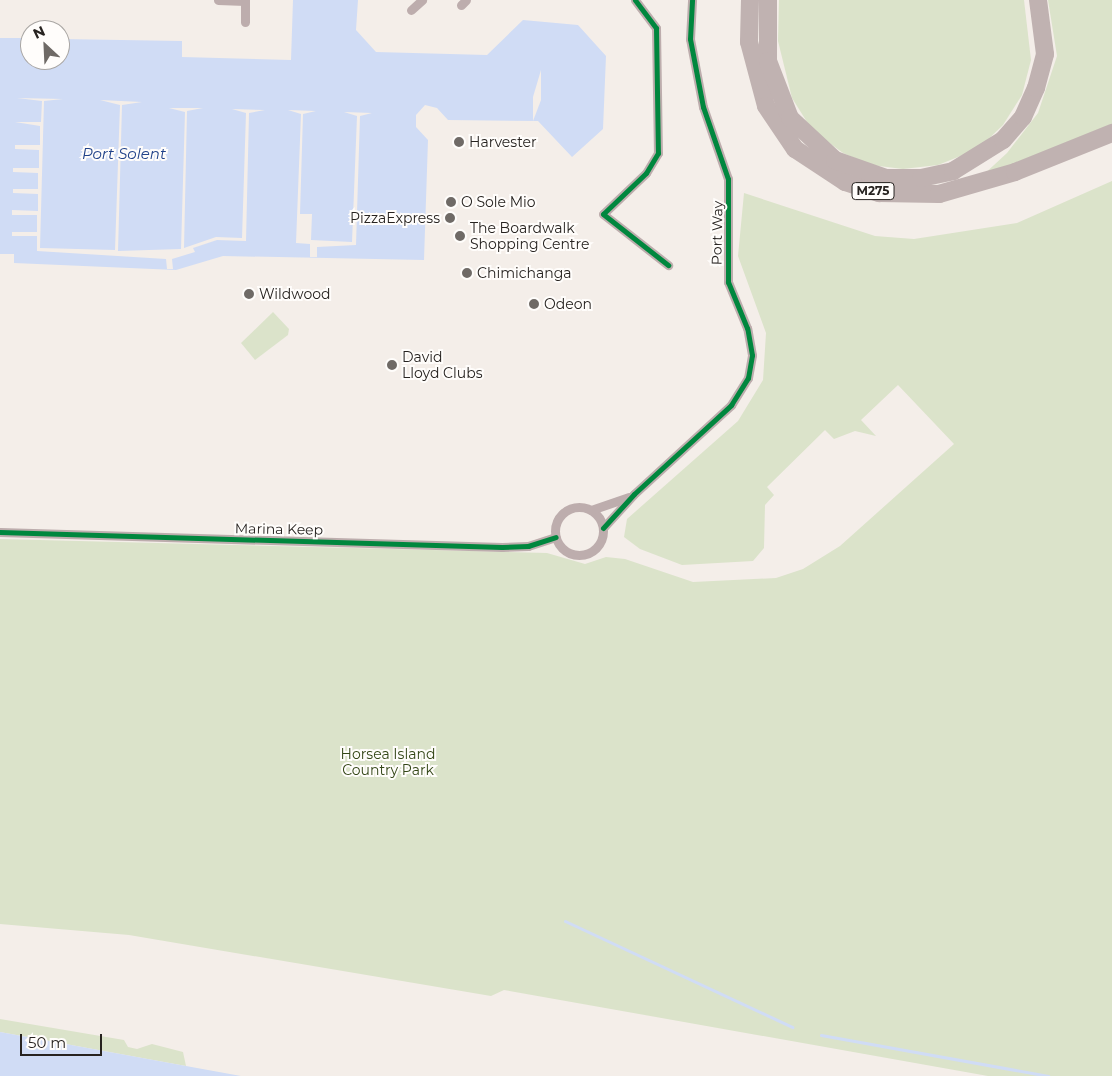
<!DOCTYPE html>
<html>
<head>
<meta charset="utf-8">
<style>
  body { margin:0 }
  #map { position:relative; width:1112px; height:1076px; overflow:hidden; background:#f4eee9; font-family:Montserrat,sans-serif }
  div>[style] { position:absolute }
  [style*='--x'] { left:calc(var(--x)*1px); top:calc(var(--y)*1px); width:calc(var(--w)*1px); rotate:calc(var(--a)*1deg) }
  .green>* { inset:0; background:#dbe3ca }
  .water>* { inset:0; background:#d0dcf5 }
  .pier>* { inset:0; background:#f4eee9 }
  .stream>* { height:3px; margin:-1.5px; padding:0 1.5px; transform-origin:1.5px; border-radius:1.5px; background:#d0dcf5 }
  .street>* { height:9px; margin:-4.5px; padding:0 4.5px; transform-origin:4.5px; border-radius:4.5px; background:#bdadad }
  .street>.ring { margin:-4.5px; padding:0; box-sizing:content-box; background:none; border:9px solid #bdadad; border-radius:50% }
  .highway>* { height:18px; margin:-9px; padding:0 9px; transform-origin:9px; border-radius:9px; background:#c0b2b1 }
  .cycleway>* { height:5px; margin:-2.5px; padding:0 2.5px; transform-origin:2.5px; border-radius:2.5px; background:#00873e }
  .dots>* { width:14px; height:14px; translate:-50% -50%; box-sizing:border-box; border:2px solid #fffdfb; border-radius:50% }
  span { translate:-50% -50%; white-space:nowrap; text-align:center; line-height:1.15; -webkit-text-stroke:4px #fffdfb; paint-order:stroke }
  .shield-label span { padding:1px 4px; background:#fffdfb; border:1px solid; border-radius:4px; -webkit-text-stroke-width:0 }
  .shield-label { font-size:12px; color:#272320; font-weight:700 }
  .poi-label { font-size:14px; color:#272320 }
  .left { translate:0 -50%; text-align:left }
  .right { translate:-100% -50%; text-align:right }
  .street-label { font-size:14px; color:#272320 }
  .park-label { font-size:14px; color:#334616 }
  .water-label { font-size:15px; color:#22438a; font-style:italic }
  .north { position:absolute; left:20px; top:20px; width:50px; height:50px; box-sizing:border-box; background:#fffdfb; border:1px solid #a9a6a3; border-radius:50%; rotate:335deg; font-size:14px; font-weight:700; line-height:20px; text-align:center; color:#272320 }
  .north::after { content:''; display:block; margin:auto; width:18px; height:22px; background:#6f6a66; clip-path:polygon(50% 0,100% 100%,50% 72%,0 100%) }
  .scale { position:absolute; left:20px; top:1034px; width:82px; height:22px; box-sizing:border-box; border:2px solid #272320; border-top:0; padding-left:6px; font-size:15px; line-height:18px; white-space:nowrap; color:#272320; -webkit-text-stroke:4px #fffdfb; paint-order:stroke }
</style>
</head>
<body>
<div id="map">
  <div class="green">
    <i style="clip-path:polygon(779px 0,1024px 0,1031px 60px,1022px 95px,1003px 125px,978px 149px,938px 165px,903px 169px,871px 165px,843px 153px,812px 130px,792px 98px,778px 41px)"></i>
    <i style="clip-path:polygon(1048px 0,1112px 0,1112px 124px,981px 177px,1007px 153px,1038px 113px,1057px 56px)"></i>
    <i style="clip-path:polygon(1112px 181px,1112px 1076px,988px 1076px,504px 990px,491px 996px,129px 935px,0 924px,0 539px,547px 553px,585px 564px,606px 557px,625px 559px,693px 582px,776px 578px,803px 569px,840px 546px,954px 444px,898px 385px,861px 420px,876px 436px,855px 431px,834px 439px,825px 430px,767px 487px,774px 495px,765px 505px,764px 548px,753px 561px,682px 565px,640px 549px,624px 537px,627px 519px,738px 421px,763px 380px,766px 333px,738px 256px,744px 193px,875px 236px,914px 239px,1017px 223px)"></i>
    <i style="clip-path:polygon(273px 312px,289px 329px,288px 335px,255px 360px,241px 343px)"></i>
    <i style="clip-path:polygon(0 1019px,124px 1040px,128px 1047px,137px 1049px,152px 1044px,183px 1052px,186px 1066px,0 1032px)"></i>
  </div>
  <div class="water">
    <i style="clip-path:polygon(293px 0,358px 0,356px 30px,376px 52px,487px 55px,523px 20px,578px 25px,606px 56px,603px 129px,572px 157px,538px 121px,448px 120px,437px 108px,425px 105px,416px 115px,416px 127px,428px 140px,424px 260px,223px 256px,176px 270px,14px 263px,14px 254px,0 254px,0 38px,30px 38px,30px 60px,60px 60px,60px 39px,182px 41px,182px 57px,291px 60px)"></i>
    <i style="clip-path:polygon(0 1032px,186px 1066px,241px 1076px,0 1076px)"></i>
  </div>
  <div class="pier">
    <i style="clip-path:polygon(541px 70px,541px 100px,533px 121px,533px 97px)"></i>
    <i style="clip-path:polygon(17px 98px,63px 99px,44px 101px,40px 248px,115px 250px,120px 105px,100px 100px,142px 102px,122px 105px,118px 251px,181px 249px,185px 112px,169px 108px,203px 108px,187px 111px,184px 248px,216px 237px,242px 238px,246px 113px,232px 109px,265px 110px,249px 113px,246px 241px,217px 240px,193px 248px,195px 252px,172px 259px,173px 269px,167px 269px,166px 259px,37px 251px,37px 236px,12px 236px,12px 232px,37px 232px,37px 215px,12px 215px,12px 210px,38px 211px,38px 194px,13px 193px,13px 189px,38px 189px,38px 173px,13px 172px,13px 168px,39px 168px,39px 150px,15px 149px,15px 145px,40px 145px,40px 126px,15px 122px,41px 122px,42px 101px)"></i>
    <i style="clip-path:polygon(288px 110px,316px 111px,303px 114px,300px 214px,312px 214px,311px 240px,352px 242px,357px 116px,344px 112px,372px 113px,360px 116px,356px 245px,317px 247px,317px 257px,310px 257px,310px 244px,296px 243px,301px 114px)"></i>
  </div>
  <div class="stream">
    <i style="--x:565;--y:921;--w:251;--a:25"></i>
    <i style="--x:821;--y:1035;--w:231;--a:10.2"></i>
  </div>
  <div class="street">
    <i style="--x:218;--y:0;--w:27;--a:2"></i>
    <i style="--x:635;--y:0;--w:35;--a:53"></i>
    <i style="--x:656;--y:28;--w:125;--a:89.1"></i>
    <i style="--x:658;--y:153;--w:23;--a:121"></i>
    <i style="--x:646;--y:173;--w:59;--a:136.4"></i>
    <i style="--x:603;--y:214;--w:83;--a:38.1"></i>
    <i style="--x:461;--y:5;--w:7;--a:-45"></i>
    <i style="--x:411;--y:10;--w:15;--a:-42"></i>
    <i style="--x:245;--y:22;--w:22;--a:-90"></i>
    <i class="ring" style="left:555px;top:507px;width:39px;height:39px"></i>
    <i style="--x:591;--y:510;--w:40;--a:-18.9"></i>
    <i style="--x:603;--y:528;--w:46;--a:-47.6"></i>
    <i style="--x:634;--y:494;--w:132;--a:-42.5"></i>
    <i style="--x:731;--y:405;--w:32;--a:-58"></i>
    <i style="--x:748;--y:378;--w:23;--a:-80"></i>
    <i style="--x:752;--y:355;--w:27;--a:-100"></i>
    <i style="--x:747;--y:328;--w:50;--a:-112.4"></i>
    <i style="--x:728;--y:282;--w:103;--a:-90"></i>
    <i style="--x:728;--y:179;--w:76;--a:-109.1"></i>
    <i style="--x:703;--y:107;--w:69;--a:-100.8"></i>
    <i style="--x:690;--y:39;--w:39;--a:-87"></i>
    <i style="--x:0;--y:532;--w:502;--a:1.71"></i>
    <i style="--x:502;--y:547;--w:26;--a:-2"></i>
    <i style="--x:528;--y:546;--w:29;--a:-18"></i>
  </div>
  <div class="highway">
    <i style="--x:750;--y:0;--w:42;--a:91.4"></i>
    <i style="--x:749;--y:42;--w:66;--a:75.1"></i>
    <i style="--x:766;--y:106;--w:52;--a:56"></i>
    <i style="--x:795;--y:149;--w:60;--a:33.4"></i>
    <i style="--x:845;--y:182;--w:36;--a:18"></i>
    <i style="--x:879;--y:193;--w:60;--a:1"></i>
    <i style="--x:939;--y:194;--w:79;--a:-16.1"></i>
    <i style="--x:1015;--y:172;--w:105;--a:-21.9"></i>
    <i style="--x:768;--y:0;--w:61;--a:90"></i>
    <i style="--x:768;--y:61;--w:61;--a:68.9"></i>
    <i style="--x:790;--y:118;--w:62;--a:43"></i>
    <i style="--x:835;--y:160;--w:54;--a:19.4"></i>
    <i style="--x:886;--y:178;--w:35;--a:0"></i>
    <i style="--x:921;--y:178;--w:33;--a:-12"></i>
    <i style="--x:953;--y:171;--w:59;--a:-31.8"></i>
    <i style="--x:1003;--y:140;--w:30;--a:-49"></i>
    <i style="--x:1023;--y:117;--w:32;--a:-66"></i>
    <i style="--x:1036;--y:88;--w:35;--a:-75"></i>
    <i style="--x:1045;--y:54;--w:54;--a:-97.4"></i>
  </div>
  <div class="cycleway">
    <i style="--x:635;--y:0;--w:35;--a:53"></i>
    <i style="--x:656;--y:28;--w:125;--a:89.1"></i>
    <i style="--x:658;--y:153;--w:23;--a:121"></i>
    <i style="--x:646;--y:173;--w:59;--a:136.4"></i>
    <i style="--x:603;--y:214;--w:83;--a:38.1"></i>
    <i style="--x:603;--y:528;--w:46;--a:-47.6"></i>
    <i style="--x:634;--y:494;--w:132;--a:-42.5"></i>
    <i style="--x:731;--y:405;--w:32;--a:-58"></i>
    <i style="--x:748;--y:378;--w:23;--a:-80"></i>
    <i style="--x:752;--y:355;--w:27;--a:-100"></i>
    <i style="--x:747;--y:328;--w:50;--a:-112.4"></i>
    <i style="--x:728;--y:282;--w:103;--a:-90"></i>
    <i style="--x:728;--y:179;--w:76;--a:-109.1"></i>
    <i style="--x:703;--y:107;--w:69;--a:-100.8"></i>
    <i style="--x:690;--y:39;--w:39;--a:-87"></i>
    <i style="--x:0;--y:532;--w:502;--a:1.71"></i>
    <i style="--x:502;--y:547;--w:26;--a:-2"></i>
    <i style="--x:528;--y:546;--w:29;--a:-18"></i>
  </div>
  <div class="dots">
    <i style="left:459px;top:142px;background:#6f6a66"></i>
    <i style="left:451px;top:202px;background:#6f6a66"></i>
    <i style="left:450px;top:218px;background:#6f6a66"></i>
    <i style="left:460px;top:236px;background:#6f6a66"></i>
    <i style="left:467px;top:273px;background:#6f6a66"></i>
    <i style="left:249px;top:294px;background:#6f6a66"></i>
    <i style="left:534px;top:304px;background:#6f6a66"></i>
    <i style="left:392px;top:365px;background:#6f6a66"></i>
  </div>
  <div class="shield-label">
    <span style="left:873px;top:191px">M275</span>
  </div>
  <div class="poi-label">
    <span class="left" style="left:469px;top:142px">Harvester</span>
    <span class="left" style="left:461px;top:202px">O Sole Mio</span>
    <span class="right" style="left:440px;top:218px">PizzaExpress</span>
    <span class="left" style="left:470px;top:236px">The Boardwalk<br>Shopping Centre</span>
    <span class="left" style="left:477px;top:273px">Chimichanga</span>
    <span class="left" style="left:259px;top:294px">Wildwood</span>
    <span class="left" style="left:544px;top:304px">Odeon</span>
    <span class="left" style="left:402px;top:365px">David<br>Lloyd Clubs</span>
  </div>
  <div class="street-label">
    <span style="left:717px;top:233px;rotate:-89deg">Port Way</span>
    <span style="left:279px;top:529px;rotate:1deg">Marina Keep</span>
  </div>
  <div class="park-label">
    <span style="left:388px;top:762px">Horsea Island<br>Country Park</span>
  </div>
  <div class="water-label">
    <span style="left:124px;top:154px">Port Solent</span>
  </div>
  <div class="north">N</div>
  <div class="scale">50 m</div>
</div>
</body>
</html>
